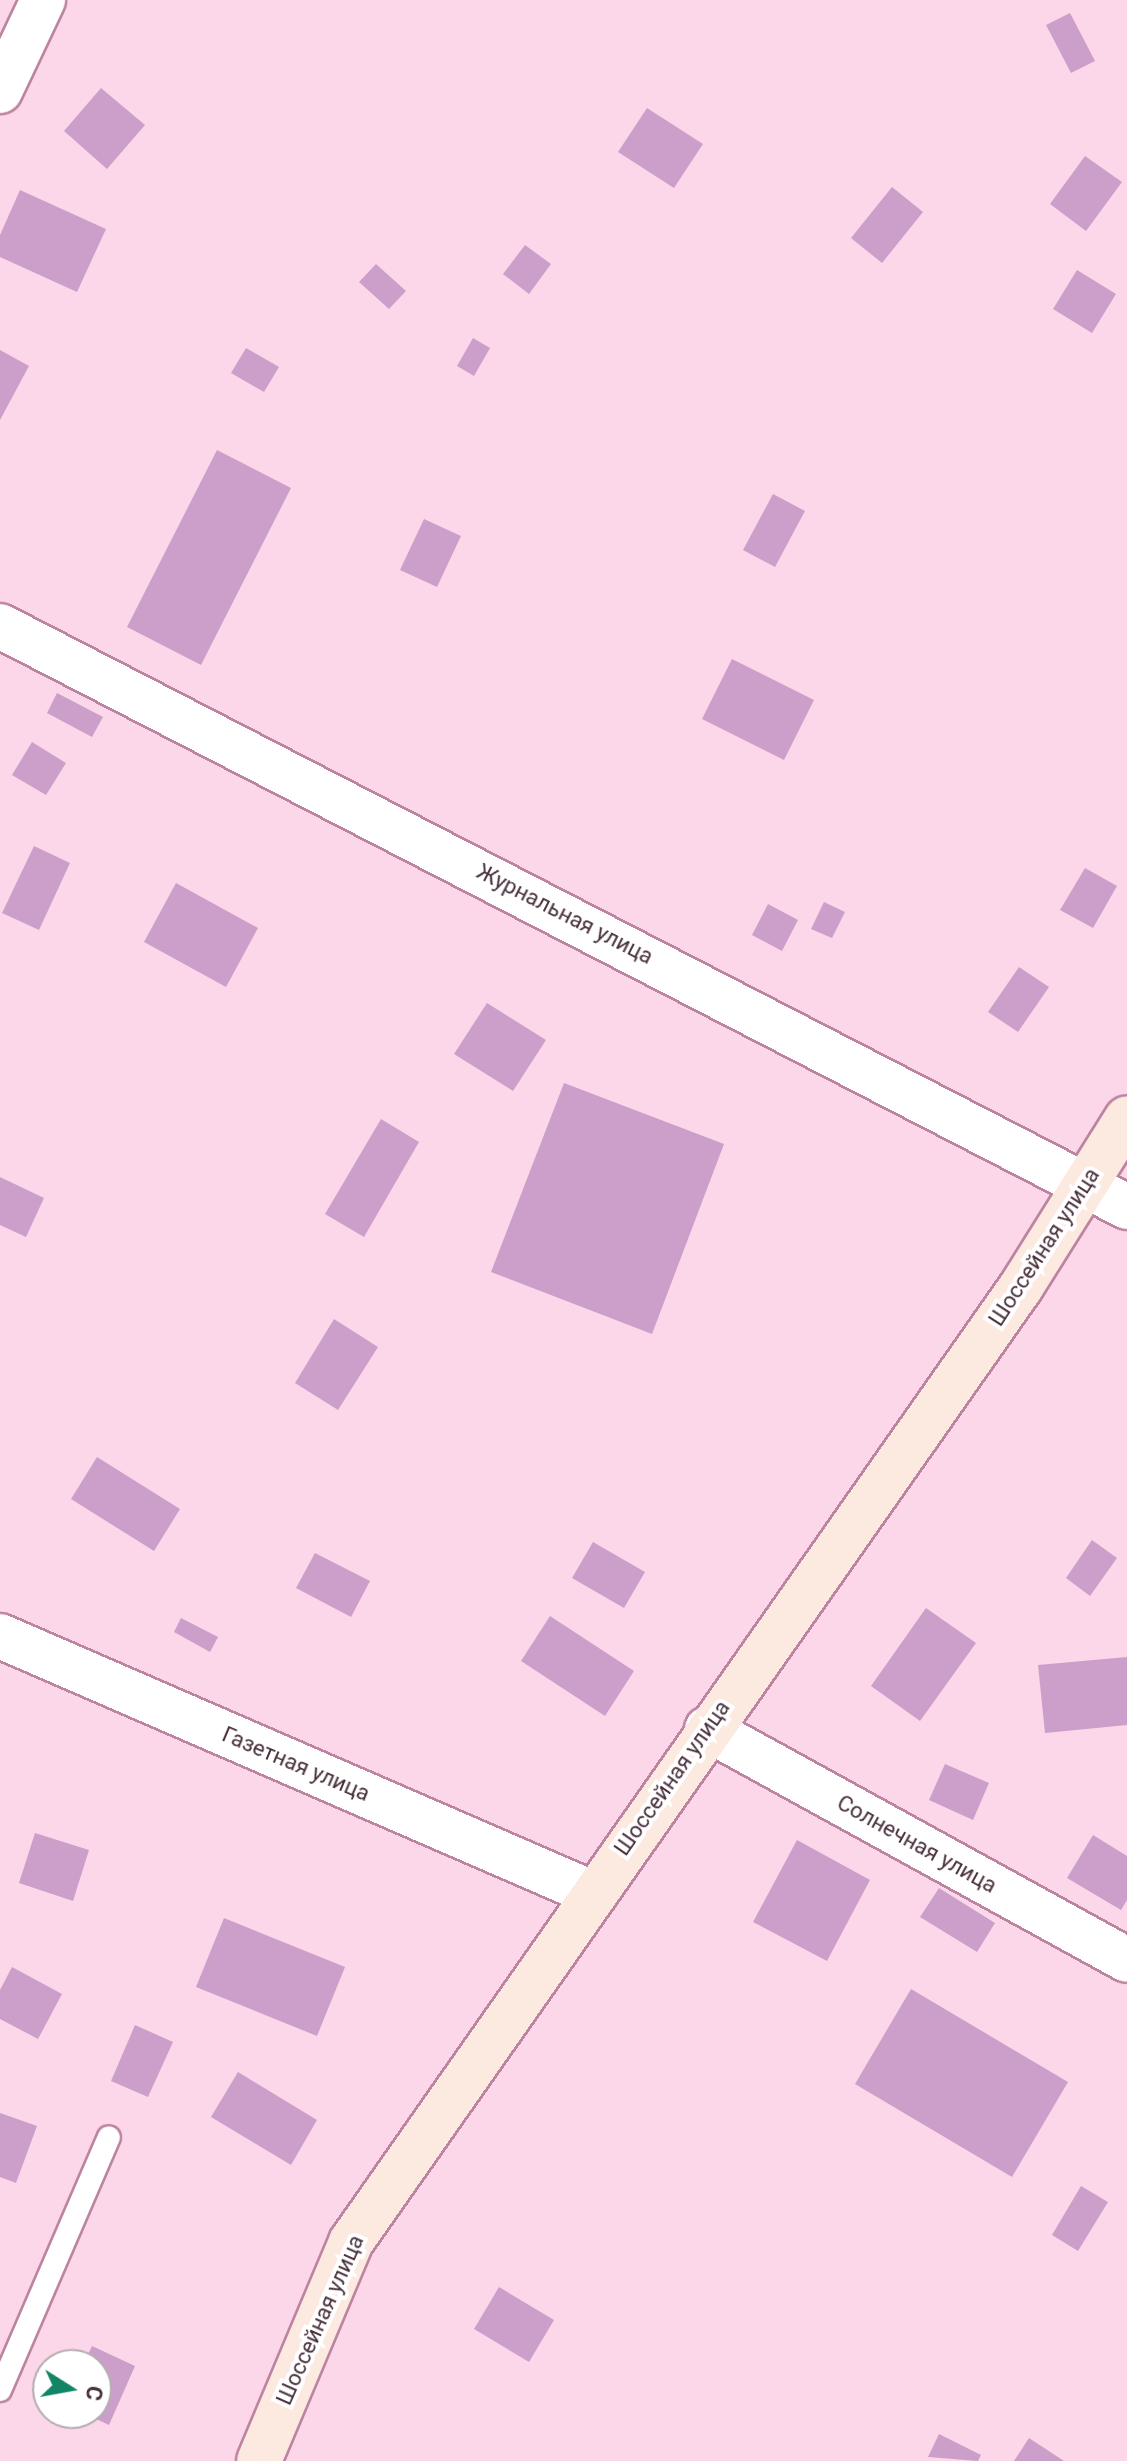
<!DOCTYPE html>
<html>
<head>
<meta charset="utf-8">
<style>
  body { margin:0 }
  #map { position:relative; width:1127px; height:2461px; overflow:hidden; background:#fcd7e9; font-family:Roboto,sans-serif }
  div>[style] { position:absolute }
  [style*='--x'] { left:calc(var(--x)*1px); top:calc(var(--y)*1px); width:calc(var(--w)*1px); rotate:calc(var(--a)*1deg) }
  .building>* { inset:0; background:#cb9fca }
  .roads { filter:drop-shadow(2px 0 #bc84a1) drop-shadow(-2px 0 #bc84a1) drop-shadow(0 2px #bc84a1) drop-shadow(0 -2px #bc84a1) }
  .service>* { height:22px; margin:-11px; padding:0 11px; transform-origin:11px; border-radius:11px; background:#fff }
  .minor>* { height:44px; margin:-22px; padding:0 22px; transform-origin:22px; border-radius:22px; background:#fff }
  .secondary>* { height:44px; margin:-22px; padding:0 22px; transform-origin:22px; border-radius:22px; background:#fce9e0 }
  span { translate:-50% -50%; white-space:nowrap; text-align:center; line-height:1.15; -webkit-text-stroke:8px #fff; paint-order:stroke }
  .street-label { font-size:22px; color:#472f3b }
  .north { position:absolute; left:32px; top:2349px; width:80px; height:80px; box-sizing:border-box; background:#fff; border:2px solid #b5acb1; border-radius:50%; rotate:101deg; font-size:22px; font-weight:700; line-height:32px; text-align:center; color:#472f3b }
  .north::after { content:''; display:block; margin:auto; width:28px; height:36px; background:#128565; clip-path:polygon(50% 0,100% 100%,50% 72%,0 100%) }
</style>
</head>
<body>
<div id="map">
  <div class="building">
    <i style="clip-path:polygon(1070px 13px,1095px 61px,1071px 73px,1046px 25px)"></i>
    <i style="clip-path:polygon(101px 88px,145px 125px,107px 169px,64px 131px)"></i>
    <i style="clip-path:polygon(647px 108px,703px 144px,674px 188px,618px 152px)"></i>
    <i style="clip-path:polygon(1085px 156px,1122px 182px,1086px 231px,1050px 204px)"></i>
    <i style="clip-path:polygon(892px 187px,923px 212px,882px 263px,851px 238px)"></i>
    <i style="clip-path:polygon(20px 190px,106px 229px,77px 292px,0 257px,0 235px)"></i>
    <i style="clip-path:polygon(525px 245px,551px 264px,529px 294px,503px 274px)"></i>
    <i style="clip-path:polygon(376px 264px,406px 291px,389px 309px,359px 282px)"></i>
    <i style="clip-path:polygon(1077px 270px,1116px 294px,1092px 333px,1053px 309px)"></i>
    <i style="clip-path:polygon(473px 338px,490px 348px,474px 376px,457px 366px)"></i>
    <i style="clip-path:polygon(246px 348px,279px 367px,264px 392px,231px 373px)"></i>
    <i style="clip-path:polygon(0 350px,29px 366px,0 420px)"></i>
    <i style="clip-path:polygon(217px 450px,291px 488px,201px 665px,127px 627px)"></i>
    <i style="clip-path:polygon(773px 494px,805px 511px,775px 567px,743px 550px)"></i>
    <i style="clip-path:polygon(424px 519px,461px 536px,437px 587px,400px 570px)"></i>
    <i style="clip-path:polygon(732px 659px,814px 700px,784px 760px,702px 719px)"></i>
    <i style="clip-path:polygon(57px 693px,103px 717px,92px 737px,47px 713px)"></i>
    <i style="clip-path:polygon(32px 742px,66px 763px,46px 795px,12px 775px)"></i>
    <i style="clip-path:polygon(34px 846px,70px 863px,39px 930px,2px 913px)"></i>
    <i style="clip-path:polygon(1085px 868px,1117px 886px,1093px 928px,1060px 910px)"></i>
    <i style="clip-path:polygon(176px 883px,258px 928px,226px 987px,144px 942px)"></i>
    <i style="clip-path:polygon(824px 902px,845px 912px,832px 938px,811px 929px)"></i>
    <i style="clip-path:polygon(768px 904px,798px 920px,782px 951px,752px 935px)"></i>
    <i style="clip-path:polygon(1019px 967px,1049px 987px,1018px 1032px,988px 1012px)"></i>
    <i style="clip-path:polygon(487px 1003px,546px 1040px,513px 1091px,454px 1054px)"></i>
    <i style="clip-path:polygon(564px 1083px,724px 1144px,652px 1334px,491px 1272px)"></i>
    <i style="clip-path:polygon(381px 1119px,419px 1142px,364px 1237px,325px 1214px)"></i>
    <i style="clip-path:polygon(0 1177px,44px 1198px,26px 1237px,0 1225px)"></i>
    <i style="clip-path:polygon(334px 1319px,378px 1347px,338px 1410px,295px 1383px)"></i>
    <i style="clip-path:polygon(97px 1457px,180px 1509px,154px 1551px,71px 1499px)"></i>
    <i style="clip-path:polygon(1092px 1540px,1117px 1558px,1090px 1596px,1066px 1578px)"></i>
    <i style="clip-path:polygon(593px 1542px,645px 1572px,624px 1608px,572px 1578px)"></i>
    <i style="clip-path:polygon(315px 1553px,370px 1581px,351px 1617px,296px 1588px)"></i>
    <i style="clip-path:polygon(926px 1608px,976px 1643px,920px 1721px,871px 1686px)"></i>
    <i style="clip-path:polygon(550px 1616px,634px 1671px,605px 1716px,521px 1661px)"></i>
    <i style="clip-path:polygon(181px 1618px,218px 1637px,210px 1652px,174px 1632px)"></i>
    <i style="clip-path:polygon(1127px 1657px,1127px 1725px,1045px 1733px,1038px 1665px)"></i>
    <i style="clip-path:polygon(945px 1764px,989px 1783px,973px 1820px,929px 1800px)"></i>
    <i style="clip-path:polygon(35px 1833px,89px 1850px,73px 1901px,19px 1883px)"></i>
    <i style="clip-path:polygon(1093px 1835px,1127px 1856px,1127px 1900px,1121px 1910px,1067px 1878px)"></i>
    <i style="clip-path:polygon(797px 1840px,870px 1880px,827px 1961px,753px 1922px)"></i>
    <i style="clip-path:polygon(939px 1888px,995px 1923px,977px 1952px,920px 1917px)"></i>
    <i style="clip-path:polygon(224px 1918px,345px 1967px,317px 2036px,196px 1987px)"></i>
    <i style="clip-path:polygon(12px 1967px,62px 1994px,38px 2039px,0 2019px,0 1990px)"></i>
    <i style="clip-path:polygon(911px 1989px,1068px 2082px,1012px 2177px,855px 2084px)"></i>
    <i style="clip-path:polygon(135px 2025px,173px 2042px,148px 2097px,111px 2081px)"></i>
    <i style="clip-path:polygon(238px 2072px,317px 2120px,291px 2165px,211px 2117px)"></i>
    <i style="clip-path:polygon(0 2113px,37px 2126px,16px 2183px,0 2177px)"></i>
    <i style="clip-path:polygon(1081px 2186px,1108px 2202px,1078px 2251px,1052px 2235px)"></i>
    <i style="clip-path:polygon(499px 2287px,554px 2320px,529px 2362px,474px 2329px)"></i>
    <i style="clip-path:polygon(92px 2346px,135px 2366px,109px 2425px,83px 2413px,96px 2413px,96px 2365px,83px 2365px)"></i>
    <i style="clip-path:polygon(939px 2434px,981px 2455px,978px 2461px,928px 2457px)"></i>
    <i style="clip-path:polygon(1029px 2438px,1064px 2461px,1014px 2461px)"></i>
  </div>
  <div class="roads">
    <div class="service">
      <i style="--x:0;--y:2390;--w:275;--a:-66.7"></i>
    </div>
    <div class="minor">
      <i style="--x:0;--y:91;--w:101;--a:-64.7"></i>
      <i style="--x:0;--y:626;--w:1268;--a:27.27"></i>
      <i style="--x:0;--y:1636;--w:645;--a:23.47"></i>
      <i style="--x:707;--y:1729;--w:479;--a:28.8"></i>
    </div>
    <div class="secondary">
      <i style="--x:259;--y:2461;--w:238;--a:-67.2"></i>
      <i style="--x:351;--y:2242;--w:1167;--a:-54.95"></i>
      <i style="--x:1021;--y:1287;--w:199;--a:-57.9"></i>
    </div>
  </div>
  <div class="street-label">
    <span style="left:565px;top:914px;rotate:27deg">Журнальная улица</span>
    <span style="left:1044px;top:1247px;rotate:-57deg">Шоссейная улица</span>
    <span style="left:296px;top:1764px;rotate:23deg">Газетная улица</span>
    <span style="left:672px;top:1778px;rotate:-55deg">Шоссейная улица</span>
    <span style="left:917px;top:1844px;rotate:29deg">Солнечная улица</span>
    <span style="left:320px;top:2320px;rotate:-66deg">Шоссейная улица</span>
  </div>
  <div class="north">С</div>
</div>
</body>
</html>
